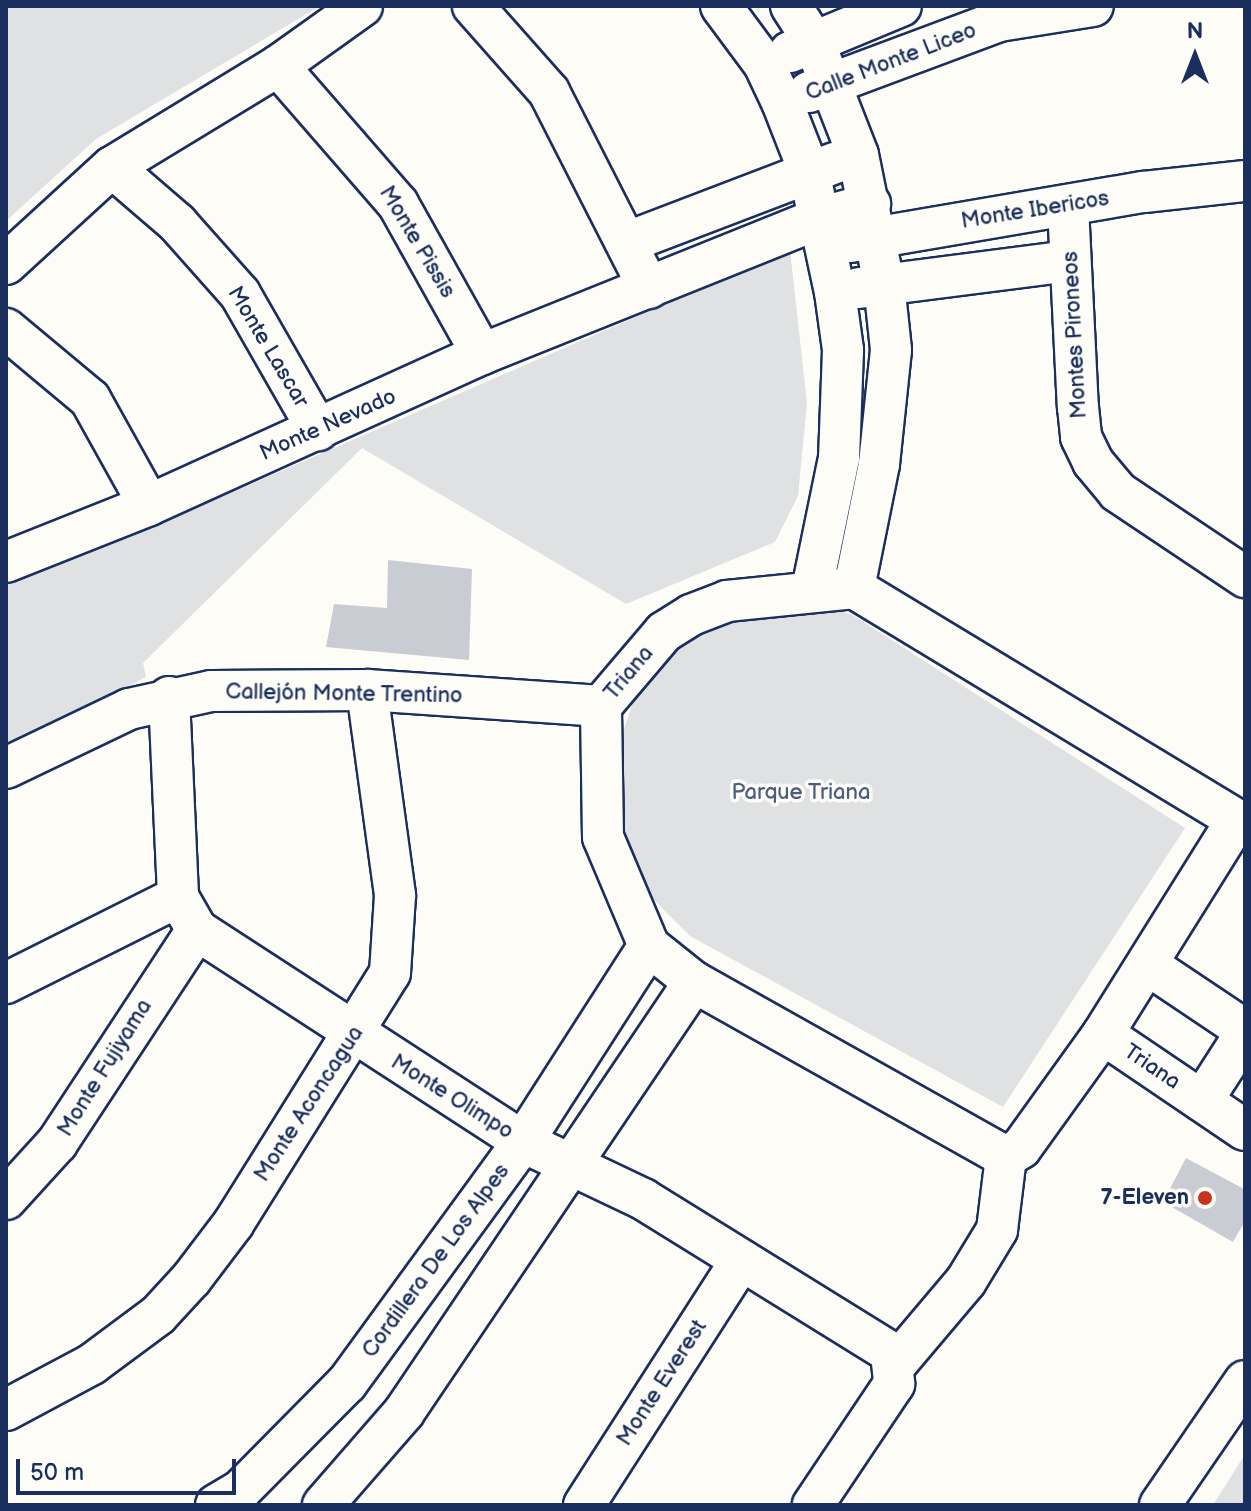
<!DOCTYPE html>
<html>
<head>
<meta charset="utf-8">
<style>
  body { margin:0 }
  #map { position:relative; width:1251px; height:1511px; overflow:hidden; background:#fdfcf7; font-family:"Balsamiq Sans",sans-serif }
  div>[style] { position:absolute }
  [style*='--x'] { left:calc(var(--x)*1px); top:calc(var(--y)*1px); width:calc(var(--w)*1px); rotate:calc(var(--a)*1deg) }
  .green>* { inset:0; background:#e0e1e3 }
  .building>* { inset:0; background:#c9ccd3 }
  .roads { filter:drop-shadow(2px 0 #1b2f5e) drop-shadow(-2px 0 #1b2f5e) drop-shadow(0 2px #1b2f5e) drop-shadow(0 -2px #1b2f5e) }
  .minor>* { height:40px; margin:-20px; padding:0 20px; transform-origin:20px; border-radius:20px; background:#fdfcf7 }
  .dots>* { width:22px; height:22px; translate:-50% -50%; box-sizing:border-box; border:4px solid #fdfcf7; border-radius:50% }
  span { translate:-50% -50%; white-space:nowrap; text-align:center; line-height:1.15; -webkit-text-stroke:7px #fdfcf7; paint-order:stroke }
  .street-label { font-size:22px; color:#1b2f5e }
  .park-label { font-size:22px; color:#4c5c7f }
  .poi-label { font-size:22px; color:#1b2f5e; font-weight:700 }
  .right { translate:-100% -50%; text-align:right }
  .frame { position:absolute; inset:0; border:8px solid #1b2f5e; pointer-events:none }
  .north { position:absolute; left:1155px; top:16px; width:80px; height:80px; -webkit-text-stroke:6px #fdfcf7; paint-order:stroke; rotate:0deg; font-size:22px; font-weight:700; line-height:32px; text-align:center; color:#1b2f5e }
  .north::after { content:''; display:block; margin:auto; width:28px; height:36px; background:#1b2f5e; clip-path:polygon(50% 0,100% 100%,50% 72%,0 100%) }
  .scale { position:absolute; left:16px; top:1459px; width:220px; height:36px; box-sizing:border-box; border:4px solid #1b2f5e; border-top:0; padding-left:10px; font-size:24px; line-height:28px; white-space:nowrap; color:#1b2f5e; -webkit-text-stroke:6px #fdfcf7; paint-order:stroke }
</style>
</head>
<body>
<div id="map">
  <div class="green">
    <i style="clip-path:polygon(6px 6px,320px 6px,96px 139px,6px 221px)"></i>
    <i style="clip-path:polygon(790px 250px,807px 403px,798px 496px,775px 542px,626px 604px,362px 448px,143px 663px,146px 677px,6px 749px,6px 580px,173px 518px)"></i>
    <i style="clip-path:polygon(800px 601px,851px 614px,1185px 828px,1003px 1107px,690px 936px,651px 897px,622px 835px,615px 794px,623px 732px,637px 690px,663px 658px,705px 624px)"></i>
    <i style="clip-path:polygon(1245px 1455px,1245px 1505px,1213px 1505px,1242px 1459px)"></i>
  </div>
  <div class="building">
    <i style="clip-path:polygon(388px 560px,472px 569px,469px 660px,326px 647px,334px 604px,387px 608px)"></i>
    <i style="clip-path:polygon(1186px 1158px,1244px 1189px,1245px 1221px,1233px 1242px,1163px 1202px)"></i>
  </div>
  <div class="roads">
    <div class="minor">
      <i style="--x:473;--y:6;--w:115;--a:48.5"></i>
      <i style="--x:549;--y:92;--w:220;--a:63"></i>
      <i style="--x:721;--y:6;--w:72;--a:53.4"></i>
      <i style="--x:764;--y:64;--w:42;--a:64.7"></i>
      <i style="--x:782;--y:102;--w:74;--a:68.6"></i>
      <i style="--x:809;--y:171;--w:124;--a:77.9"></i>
      <i style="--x:835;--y:292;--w:59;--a:82.1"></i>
      <i style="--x:843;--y:350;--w:108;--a:92.1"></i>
      <i style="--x:839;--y:458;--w:134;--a:101.6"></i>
      <i style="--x:791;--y:6;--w:43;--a:57.4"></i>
      <i style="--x:814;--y:42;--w:121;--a:68.7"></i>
      <i style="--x:858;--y:155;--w:132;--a:78.6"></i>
      <i style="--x:884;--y:284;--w:66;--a:83.9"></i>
      <i style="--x:891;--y:350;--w:115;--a:96"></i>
      <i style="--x:879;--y:464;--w:126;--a:101.4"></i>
      <i style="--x:790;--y:52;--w:120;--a:-22.5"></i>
      <i style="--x:278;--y:66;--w:183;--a:49"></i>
      <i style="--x:398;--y:204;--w:172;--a:60.8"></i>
      <i style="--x:809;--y:92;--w:203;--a:-20.5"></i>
      <i style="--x:999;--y:21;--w:95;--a:-9.1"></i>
      <i style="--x:112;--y:167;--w:86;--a:40.7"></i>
      <i style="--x:177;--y:223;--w:95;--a:48.4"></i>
      <i style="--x:240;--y:294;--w:157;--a:60.2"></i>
      <i style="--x:1068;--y:206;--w:201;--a:87.2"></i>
      <i style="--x:1078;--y:407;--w:30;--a:84"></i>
      <i style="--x:1081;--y:437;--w:28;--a:64"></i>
      <i style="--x:1093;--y:462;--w:39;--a:50"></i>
      <i style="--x:1118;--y:492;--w:153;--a:33.8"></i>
      <i style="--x:628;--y:242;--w:222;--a:-20.9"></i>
      <i style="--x:850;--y:242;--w:298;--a:-9.7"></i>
      <i style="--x:1144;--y:192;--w:102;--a:-6.2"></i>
      <i style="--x:6;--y:264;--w:144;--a:-42.5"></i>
      <i style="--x:112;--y:167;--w:194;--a:-31.3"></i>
      <i style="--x:278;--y:66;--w:103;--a:-35.5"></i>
      <i style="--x:859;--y:288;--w:213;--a:-7.3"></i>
      <i style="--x:6;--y:329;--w:109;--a:39.8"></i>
      <i style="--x:90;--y:399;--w:121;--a:60.9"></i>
      <i style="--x:6;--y:562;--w:154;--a:-21.7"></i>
      <i style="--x:149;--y:505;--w:366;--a:-24.4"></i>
      <i style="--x:482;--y:354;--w:367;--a:-21.9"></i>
      <i style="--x:822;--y:217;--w:50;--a:-15.2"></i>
      <i style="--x:169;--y:697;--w:200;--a:87.4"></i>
      <i style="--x:178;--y:897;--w:38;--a:60"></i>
      <i style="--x:197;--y:930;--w:389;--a:33"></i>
      <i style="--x:523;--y:1142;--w:133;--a:25.4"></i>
      <i style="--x:643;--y:1199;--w:292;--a:31.8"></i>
      <i style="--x:891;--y:1353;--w:31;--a:84"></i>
      <i style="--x:894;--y:1384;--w:146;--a:123.8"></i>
      <i style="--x:6;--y:768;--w:136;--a:-25.6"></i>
      <i style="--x:129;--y:709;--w:84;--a:-12.4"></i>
      <i style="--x:211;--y:691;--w:156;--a:-0.4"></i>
      <i style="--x:367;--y:690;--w:235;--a:3.9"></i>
      <i style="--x:1236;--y:821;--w:251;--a:122"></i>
      <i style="--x:1103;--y:1034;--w:140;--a:125.7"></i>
      <i style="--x:1021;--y:1148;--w:17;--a:149"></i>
      <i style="--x:1006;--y:1157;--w:358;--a:-150.7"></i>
      <i style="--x:694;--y:982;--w:58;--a:-141.3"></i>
      <i style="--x:649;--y:946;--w:118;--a:-112.9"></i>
      <i style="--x:603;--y:837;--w:131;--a:-90.9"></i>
      <i style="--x:601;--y:706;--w:97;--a:-49.6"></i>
      <i style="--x:664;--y:632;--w:32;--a:-32"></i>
      <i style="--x:691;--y:615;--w:39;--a:-21"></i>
      <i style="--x:727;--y:601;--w:128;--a:-5.8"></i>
      <i style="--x:854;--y:588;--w:457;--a:31.2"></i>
      <i style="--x:1148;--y:965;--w:117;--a:33.8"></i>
      <i style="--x:6;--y:983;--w:192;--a:-26.6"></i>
      <i style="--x:1103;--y:1034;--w:171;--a:34.1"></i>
      <i style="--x:1202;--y:1101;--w:80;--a:-57.3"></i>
      <i style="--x:6;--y:1199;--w:76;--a:-47.7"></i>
      <i style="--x:57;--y:1143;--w:255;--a:-56.7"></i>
      <i style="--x:895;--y:1365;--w:110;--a:-49.8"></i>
      <i style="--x:966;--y:1281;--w:60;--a:-58.7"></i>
      <i style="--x:997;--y:1230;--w:74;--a:-83"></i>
      <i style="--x:6;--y:1410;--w:98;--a:-28.1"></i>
      <i style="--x:92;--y:1364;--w:82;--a:-36.6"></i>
      <i style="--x:158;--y:1315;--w:50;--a:-47.4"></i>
      <i style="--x:192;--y:1278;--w:68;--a:-52.8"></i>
      <i style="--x:233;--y:1224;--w:296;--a:-58"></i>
      <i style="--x:390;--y:973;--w:78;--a:-86.3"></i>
      <i style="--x:395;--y:895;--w:207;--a:-97.8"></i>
      <i style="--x:216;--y:1505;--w:29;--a:-31"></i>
      <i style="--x:241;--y:1490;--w:151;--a:-45.3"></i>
      <i style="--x:347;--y:1383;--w:298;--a:-53.9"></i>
      <i style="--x:523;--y:1142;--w:233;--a:-57.3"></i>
      <i style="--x:323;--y:1505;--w:123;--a:-48.9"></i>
      <i style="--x:404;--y:1412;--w:519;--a:-56"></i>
      <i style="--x:584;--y:1505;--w:291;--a:-57.3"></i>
      <i style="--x:1160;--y:1505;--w:150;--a:-55.6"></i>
    </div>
  </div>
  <div class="dots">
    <i style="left:1205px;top:1198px;background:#c8321e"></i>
  </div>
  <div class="street-label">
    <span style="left:891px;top:62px;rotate:-21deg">Calle Monte Liceo</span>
    <span style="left:1035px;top:210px;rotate:-9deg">Monte Ibericos</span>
    <span style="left:417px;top:242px;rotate:59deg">Monte Pissis</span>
    <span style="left:1075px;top:335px;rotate:-93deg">Montes Pironeos</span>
    <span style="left:268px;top:347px;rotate:59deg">Monte Lascar</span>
    <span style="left:328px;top:425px;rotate:-24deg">Monte Nevado</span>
    <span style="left:629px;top:673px;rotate:-50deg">Triana</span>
    <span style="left:344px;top:694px;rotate:1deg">Callejón Monte Trentino</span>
    <span style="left:1152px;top:1067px;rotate:34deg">Triana</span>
    <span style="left:105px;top:1068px;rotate:-58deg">Monte Fujiyama</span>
    <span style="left:452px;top:1097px;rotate:32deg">Monte Olimpo</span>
    <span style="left:309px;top:1104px;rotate:-57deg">Monte Aconcagua</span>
    <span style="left:436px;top:1261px;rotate:-54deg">Cordillera De Los Alpes</span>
    <span style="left:662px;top:1383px;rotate:-57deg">Monte Everest</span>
  </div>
  <div class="park-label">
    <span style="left:801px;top:793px">Parque Triana</span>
  </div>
  <div class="poi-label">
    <span class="right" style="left:1189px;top:1198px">7-Eleven</span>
  </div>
  <div class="frame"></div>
  <div class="north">N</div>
  <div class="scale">50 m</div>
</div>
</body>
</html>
